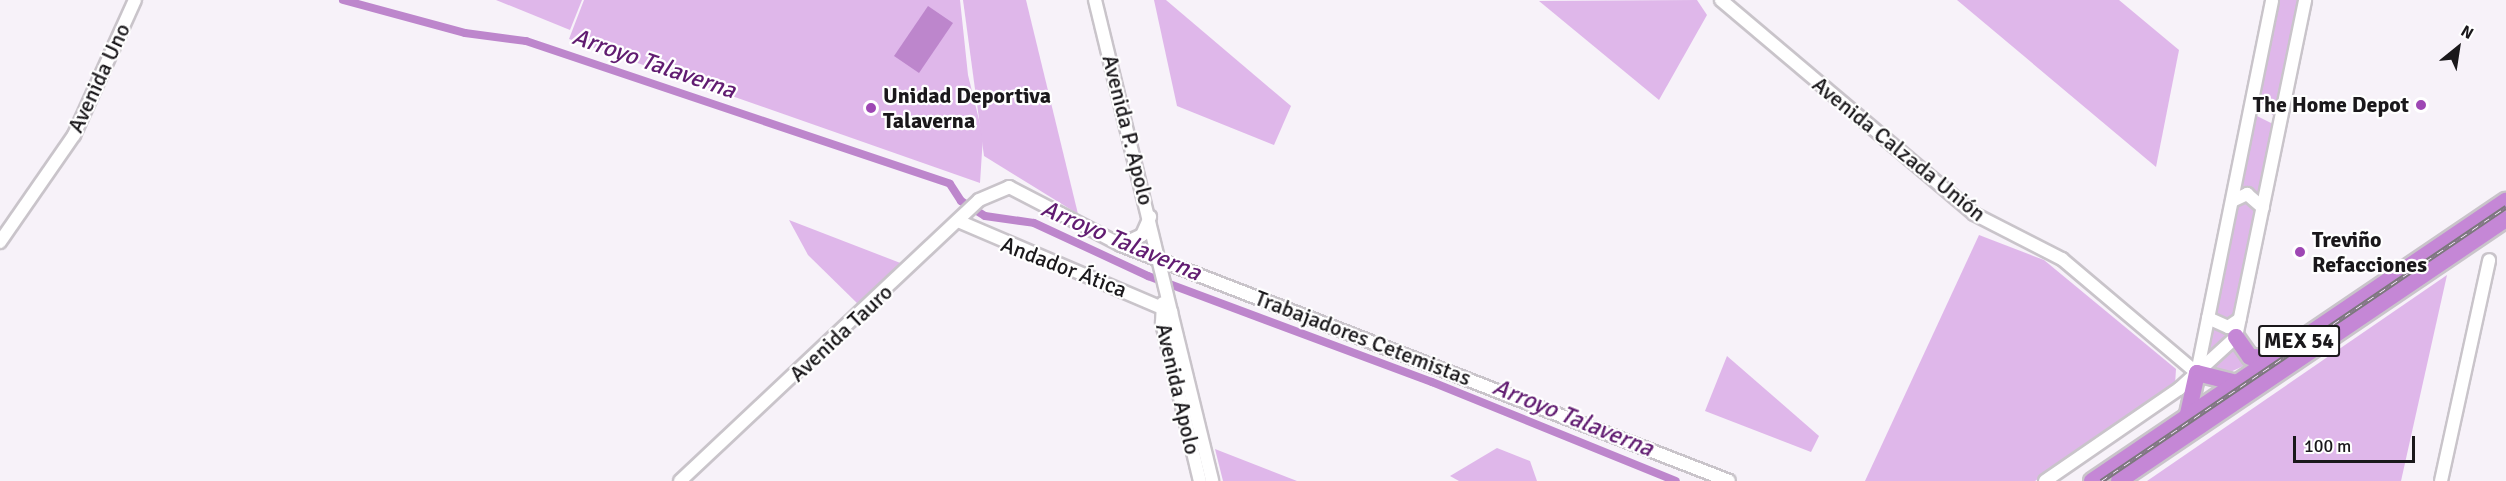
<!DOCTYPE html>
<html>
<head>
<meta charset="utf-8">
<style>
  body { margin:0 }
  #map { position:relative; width:2506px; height:481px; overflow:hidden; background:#f7f2f9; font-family:Signika,sans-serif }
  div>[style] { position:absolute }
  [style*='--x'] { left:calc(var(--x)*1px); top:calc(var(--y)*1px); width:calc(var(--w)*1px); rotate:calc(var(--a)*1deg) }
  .green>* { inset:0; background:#dfb7ea }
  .water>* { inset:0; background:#bd86cc }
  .canal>* { height:8px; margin:-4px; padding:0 4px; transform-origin:4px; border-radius:4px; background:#bd86cc }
  .roads { filter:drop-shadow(2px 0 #c9c4ca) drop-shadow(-2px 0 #c9c4ca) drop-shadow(0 2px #c9c4ca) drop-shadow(0 -2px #c9c4ca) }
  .minor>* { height:12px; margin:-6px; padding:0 6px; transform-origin:6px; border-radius:6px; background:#fff }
  .highway>* { height:16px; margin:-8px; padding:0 8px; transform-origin:8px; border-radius:8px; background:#c587d6 }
  .rail>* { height:4.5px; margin-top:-2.25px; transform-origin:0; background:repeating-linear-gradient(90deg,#fff 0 7px,#7c787d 0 14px); box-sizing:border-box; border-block:2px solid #7c787d }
  .dots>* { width:16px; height:16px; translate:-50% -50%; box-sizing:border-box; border:3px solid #fff; border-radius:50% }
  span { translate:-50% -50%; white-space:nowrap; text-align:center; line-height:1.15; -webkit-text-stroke:4.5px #fff; paint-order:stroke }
  .shield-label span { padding:2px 4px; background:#fff; border:2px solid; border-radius:4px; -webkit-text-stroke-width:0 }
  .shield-label { font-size:21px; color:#1a181b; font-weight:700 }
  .street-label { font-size:22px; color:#1a181b }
  .poi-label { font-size:22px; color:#1a181b; font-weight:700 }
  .left { translate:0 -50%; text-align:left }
  .right { translate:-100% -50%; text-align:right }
  .water-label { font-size:24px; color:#611c71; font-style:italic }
  .north { position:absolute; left:2428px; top:18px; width:60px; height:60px; -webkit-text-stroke:4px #fff; paint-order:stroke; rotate:30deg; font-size:16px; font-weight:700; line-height:24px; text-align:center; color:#1a181b }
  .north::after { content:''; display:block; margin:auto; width:21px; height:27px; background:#1a181b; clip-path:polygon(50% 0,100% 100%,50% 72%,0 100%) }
  .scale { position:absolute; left:2293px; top:436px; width:122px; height:27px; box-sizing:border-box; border:3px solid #1a181b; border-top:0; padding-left:8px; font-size:18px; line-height:21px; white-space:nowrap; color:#1a181b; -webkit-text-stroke:4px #fff; paint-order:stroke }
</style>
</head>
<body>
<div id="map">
  <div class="green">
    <i style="clip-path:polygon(496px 0,582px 0,570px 30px)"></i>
    <i style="clip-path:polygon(584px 0,960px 0,968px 75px,983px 136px,980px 183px,569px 39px)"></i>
    <i style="clip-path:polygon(963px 0,1026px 0,1078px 214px,984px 156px)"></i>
    <i style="clip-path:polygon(1154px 0,1166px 0,1291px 106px,1274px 145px,1177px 106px)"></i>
    <i style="clip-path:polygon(1697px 0,1707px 15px,1659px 100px,1539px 1px)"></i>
    <i style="clip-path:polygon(1957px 0,2119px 0,2179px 50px,2156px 167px)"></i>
    <i style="clip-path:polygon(2277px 0,2301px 0,2276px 119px,2257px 97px)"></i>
    <i style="clip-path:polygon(2253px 114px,2275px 125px,2261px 194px,2239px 189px)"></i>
    <i style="clip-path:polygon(2241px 198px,2258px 204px,2236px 320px,2225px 324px,2213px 315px,2235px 203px)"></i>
    <i style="clip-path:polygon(789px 220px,903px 264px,860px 306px,808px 255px)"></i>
    <i style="clip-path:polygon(1979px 235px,2044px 260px,2176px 369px,2175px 385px,2035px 481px,1865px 481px)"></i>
    <i style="clip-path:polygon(2447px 275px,2401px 481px,2147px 481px)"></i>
    <i style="clip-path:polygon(2211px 327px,2234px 330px,2206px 359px)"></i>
    <i style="clip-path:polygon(2234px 345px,2252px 362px,2224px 375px,2203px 371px)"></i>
    <i style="clip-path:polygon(1727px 356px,1819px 436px,1811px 452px,1705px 411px)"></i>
    <i style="clip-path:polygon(1497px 448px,1530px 461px,1537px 481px,1459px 481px,1450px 476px)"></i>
    <i style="clip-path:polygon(1215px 449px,1297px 481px,1223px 481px)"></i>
  </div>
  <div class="water">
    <i style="clip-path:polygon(928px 6px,953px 23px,919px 73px,894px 56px)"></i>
  </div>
  <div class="canal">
    <i style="--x:343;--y:0;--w:126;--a:15.1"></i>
    <i style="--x:465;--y:33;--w:62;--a:7.5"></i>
    <i style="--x:526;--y:41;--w:447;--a:18.6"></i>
    <i style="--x:950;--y:184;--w:20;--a:57"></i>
    <i style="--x:961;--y:201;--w:28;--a:32"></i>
    <i style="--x:985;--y:216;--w:49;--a:8.1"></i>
    <i style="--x:1034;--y:223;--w:126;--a:24.9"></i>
    <i style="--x:1148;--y:276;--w:303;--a:20.5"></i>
    <i style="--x:1432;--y:382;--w:263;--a:22.1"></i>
  </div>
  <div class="roads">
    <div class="minor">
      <i style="--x:1095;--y:0;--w:495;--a:76.3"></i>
      <i style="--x:1721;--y:0;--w:331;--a:40.2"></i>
      <i style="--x:1974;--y:214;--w:99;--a:27.1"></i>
      <i style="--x:2062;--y:259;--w:177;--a:40.2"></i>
      <i style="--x:2232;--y:201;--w:17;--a:-25"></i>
      <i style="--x:2247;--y:194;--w:21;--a:41"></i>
      <i style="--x:958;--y:221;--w:232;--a:23.1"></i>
      <i style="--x:0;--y:242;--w:130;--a:-55.3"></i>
      <i style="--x:74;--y:135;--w:148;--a:-65.7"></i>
      <i style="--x:1121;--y:245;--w:23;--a:-25"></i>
      <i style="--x:1142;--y:235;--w:20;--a:-66"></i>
      <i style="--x:1163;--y:303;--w:20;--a:93"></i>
      <i style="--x:1162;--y:323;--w:163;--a:76.5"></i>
      <i style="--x:2208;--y:318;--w:22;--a:24"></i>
      <i style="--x:2228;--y:327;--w:14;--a:-34"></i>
      <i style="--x:2197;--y:373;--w:380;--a:-78.6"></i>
      <i style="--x:680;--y:481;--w:410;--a:-43.2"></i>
      <i style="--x:979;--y:200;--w:33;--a:-23"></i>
      <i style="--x:1009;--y:187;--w:126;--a:27.4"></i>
      <i style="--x:1121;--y:245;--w:652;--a:21.21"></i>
      <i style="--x:2045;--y:481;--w:163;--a:-34.5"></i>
      <i style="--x:2179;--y:389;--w:77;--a:-42.4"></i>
      <i style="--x:2236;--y:337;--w:344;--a:-78.4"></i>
      <i style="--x:2441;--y:481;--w:226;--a:-77.7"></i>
    </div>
    <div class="highway">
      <i style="--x:2236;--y:337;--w:24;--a:55"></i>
      <i style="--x:2250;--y:357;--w:24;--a:2"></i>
      <i style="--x:2188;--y:414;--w:42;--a:-77.6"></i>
      <i style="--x:2197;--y:373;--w:41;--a:14"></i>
      <i style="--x:2092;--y:481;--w:500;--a:-34.1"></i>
      <i style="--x:2119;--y:481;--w:467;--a:-34.1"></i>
    </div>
  </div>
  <div class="rail">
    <i style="--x:2101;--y:481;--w:489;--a:-34.1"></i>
  </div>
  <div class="dots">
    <i style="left:2421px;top:105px;background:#9e47b4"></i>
    <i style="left:871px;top:108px;background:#9e47b4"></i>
    <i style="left:2300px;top:252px;background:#9e47b4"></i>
  </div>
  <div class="shield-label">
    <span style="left:2299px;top:341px">MEX 54</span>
  </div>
  <div class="street-label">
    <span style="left:99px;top:78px;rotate:-65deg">Avenida Uno</span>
    <span style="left:1128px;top:130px;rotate:76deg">Avenida P. Apolo</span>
    <span style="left:1899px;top:149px;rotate:39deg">Avenida Calzada Unión</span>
    <span style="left:1064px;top:267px;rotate:21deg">Andador Ática</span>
    <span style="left:841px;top:333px;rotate:-43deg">Avenida Tauro</span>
    <span style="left:1363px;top:338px;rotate:21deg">Trabajadores Cetemistas</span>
    <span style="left:1178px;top:389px;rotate:77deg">Avenida Apolo</span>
  </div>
  <div class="poi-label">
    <span class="left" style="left:883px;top:108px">Unidad Deportiva<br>Talaverna</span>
    <span class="right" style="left:2409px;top:105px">The Home Depot</span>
    <span class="left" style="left:2312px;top:252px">Treviño<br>Refacciones</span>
  </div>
  <div class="water-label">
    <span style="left:654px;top:64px;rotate:19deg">Arroyo Talaverna</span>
    <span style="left:1121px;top:241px;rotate:23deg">Arroyo Talaverna</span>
    <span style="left:1573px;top:418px;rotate:22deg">Arroyo Talaverna</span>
  </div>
  <div class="north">N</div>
  <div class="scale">100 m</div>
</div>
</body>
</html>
